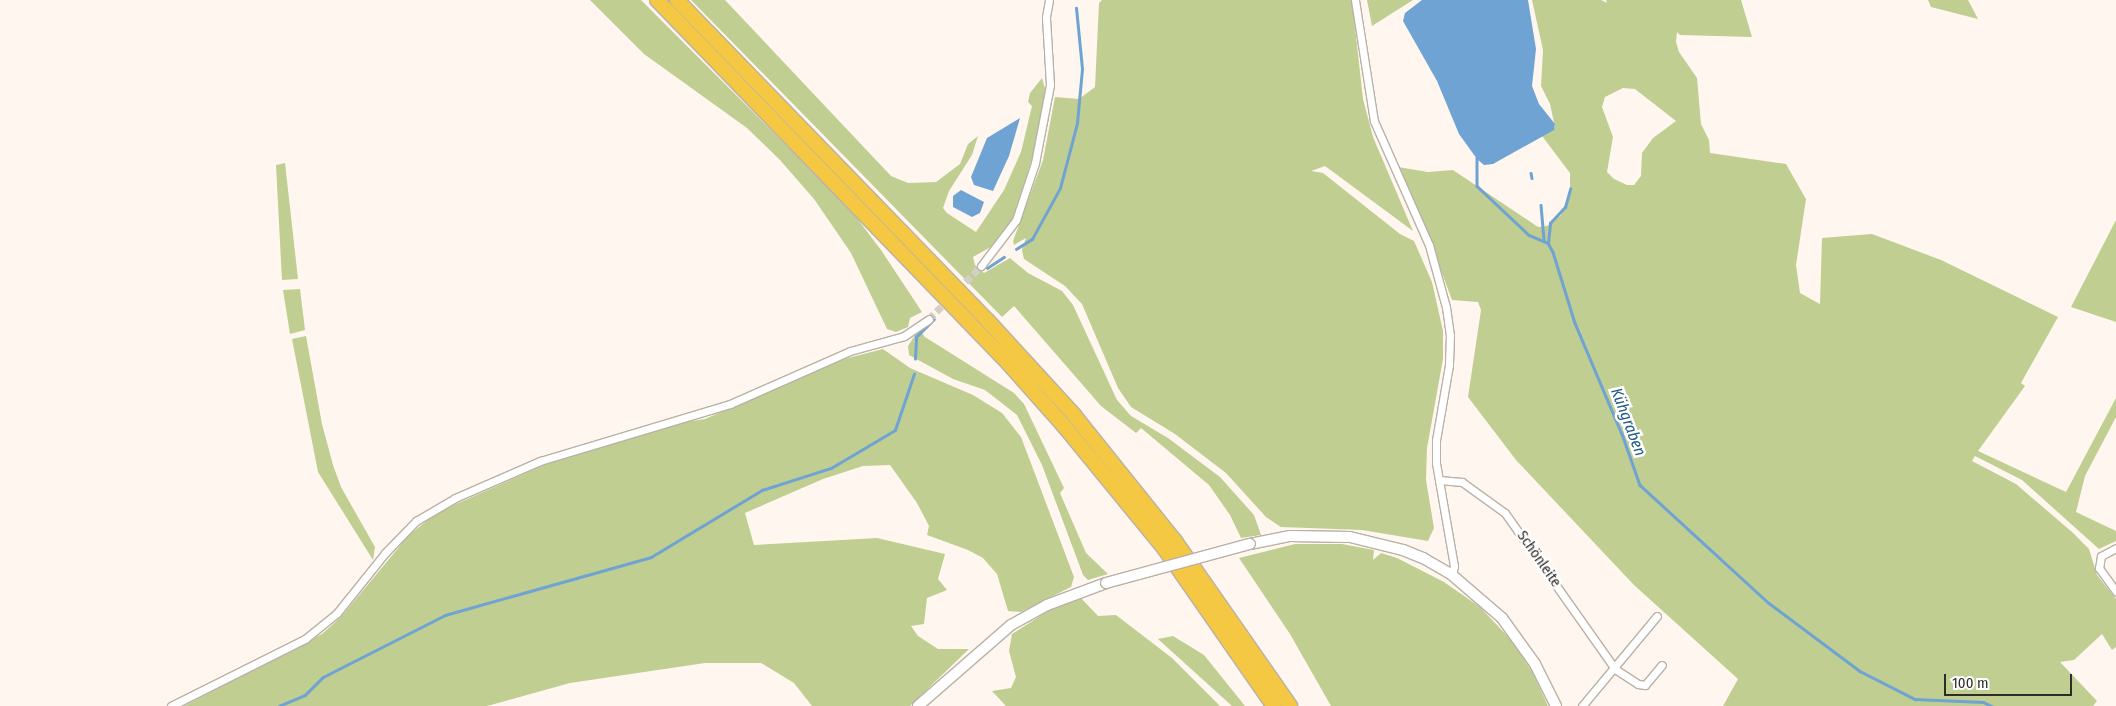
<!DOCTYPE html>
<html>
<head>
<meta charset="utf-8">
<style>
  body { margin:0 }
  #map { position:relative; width:2116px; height:706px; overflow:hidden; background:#fff7ef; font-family:"Fira Sans Condensed",sans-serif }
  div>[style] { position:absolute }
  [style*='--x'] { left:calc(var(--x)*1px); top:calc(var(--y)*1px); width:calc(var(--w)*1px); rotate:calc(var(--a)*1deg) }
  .green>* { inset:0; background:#c0ce91 }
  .water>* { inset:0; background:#6ea3d3 }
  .stream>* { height:2.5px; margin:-1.25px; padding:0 1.25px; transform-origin:1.25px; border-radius:1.25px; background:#6ea3d3 }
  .street-tunnel>* { height:7px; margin-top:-3.5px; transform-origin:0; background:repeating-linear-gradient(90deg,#d6cfc7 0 7px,transparent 0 10.5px) }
  .roads { filter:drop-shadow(1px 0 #bab1a6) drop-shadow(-1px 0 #bab1a6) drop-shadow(0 1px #bab1a6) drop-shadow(0 -1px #bab1a6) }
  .street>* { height:7px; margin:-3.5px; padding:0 3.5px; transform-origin:3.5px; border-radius:3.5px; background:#fff }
  .secondary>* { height:10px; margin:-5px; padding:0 5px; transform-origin:5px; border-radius:5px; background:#fff }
  .highway>* { height:14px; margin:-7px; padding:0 7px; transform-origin:7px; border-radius:7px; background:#f5c844 }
  .bridges { filter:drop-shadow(1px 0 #bab1a6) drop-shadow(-1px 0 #bab1a6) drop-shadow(0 1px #bab1a6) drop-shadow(0 -1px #bab1a6) }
  .secondary-bridge>* { height:10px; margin:-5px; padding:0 5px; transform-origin:5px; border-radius:5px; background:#fff }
  span { translate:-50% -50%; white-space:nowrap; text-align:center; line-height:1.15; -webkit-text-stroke:5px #fff; paint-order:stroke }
  .street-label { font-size:15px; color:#302d29 }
  .water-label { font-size:16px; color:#215a89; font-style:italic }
  .scale { position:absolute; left:1944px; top:674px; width:128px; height:22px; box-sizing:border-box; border:2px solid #302d29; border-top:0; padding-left:6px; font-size:15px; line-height:18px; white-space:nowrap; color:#302d29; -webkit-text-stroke:4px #fff; paint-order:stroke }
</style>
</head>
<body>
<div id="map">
  <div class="green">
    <i style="clip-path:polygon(590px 0,641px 0,784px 143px,856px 217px,881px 250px,922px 312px,910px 318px,908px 327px,896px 332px,887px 329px,851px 253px,814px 199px,780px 160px,747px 128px,644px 54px)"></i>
    <i style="clip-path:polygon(691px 0,725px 0,891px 176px,908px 183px,936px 182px,960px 164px,968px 144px,978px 136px,972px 155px,949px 191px,943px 208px,947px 213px,976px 232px,1004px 190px,1021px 152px,1032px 106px,1028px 102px,1030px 93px,1042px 78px,1046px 92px,1035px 149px,1014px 216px,996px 244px,973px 257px,975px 265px,984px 273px,1010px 258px,1028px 273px,1062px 291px,1073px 305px,1117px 400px,1131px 416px,1168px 438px,1220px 477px,1254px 515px,1261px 535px,1241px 538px,1230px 515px,1209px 485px,1141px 428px,1136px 433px,1101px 406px,1014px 306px,1002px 317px)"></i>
    <i style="clip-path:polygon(1102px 0,1352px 0,1363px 99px,1373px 137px,1413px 231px,1325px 166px,1311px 171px,1323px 173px,1400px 234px,1414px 241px,1432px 282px,1443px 331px,1443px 359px,1427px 448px,1426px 480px,1434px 528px,1428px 541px,1362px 530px,1281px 527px,1266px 517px,1226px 473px,1175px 434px,1131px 407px,1118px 388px,1082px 304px,1065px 286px,1024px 259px,1022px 250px,1026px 238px,1014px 245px,1013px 241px,1043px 160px,1055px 97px,1079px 99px,1095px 87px,1099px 3px)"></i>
    <i style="clip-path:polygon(1367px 0,1413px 0,1372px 26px)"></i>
    <i style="clip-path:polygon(evenodd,1532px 0,1601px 0,1607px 3px,1606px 0,1741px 0,1752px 37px,1680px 35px,1677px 32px,1676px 42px,1679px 52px,1697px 78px,1701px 124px,1709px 140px,1710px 153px,1786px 164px,1806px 199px,1796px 265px,1800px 293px,1820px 304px,1822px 238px,1872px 234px,1941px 260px,2058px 317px,2021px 383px,2025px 386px,1978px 451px,2066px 492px,2116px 398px,2116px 417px,2085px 476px,2076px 512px,2116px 531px,2116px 541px,2099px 549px,2022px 480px,1975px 456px,1972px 461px,2016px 484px,2072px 532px,2089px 549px,2097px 575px,2116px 599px,2116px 647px,2112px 650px,2102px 634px,2074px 660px,2060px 662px,2097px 701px,2093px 706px,1723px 706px,1738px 679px,1634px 585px,1516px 460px,1468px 397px,1481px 310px,1478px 302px,1452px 300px,1426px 230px,1398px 167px,1428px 172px,1453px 170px,1538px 227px,1547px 226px,1561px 215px,1570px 196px,1570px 173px,1542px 136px,1555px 127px,1550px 104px,1541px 86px,1543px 50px,1532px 0,1623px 88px,1635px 89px,1676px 121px,1653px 138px,1642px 153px,1641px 176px,1634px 185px,1627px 185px,1614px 179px,1607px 172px,1613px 137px,1602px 107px,1605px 97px,1623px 88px)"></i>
    <i style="clip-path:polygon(1928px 0,1968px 0,1978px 19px,1931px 7px)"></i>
    <i style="clip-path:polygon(285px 163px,298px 279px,282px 280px,276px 165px)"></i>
    <i style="clip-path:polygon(2116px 220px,2116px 322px,2071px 307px)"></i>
    <i style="clip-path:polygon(300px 289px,305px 330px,290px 334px,283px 290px)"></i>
    <i style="clip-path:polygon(919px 329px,925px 337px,1014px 393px,1024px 404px,1064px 488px,1060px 493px,1086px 553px,1108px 574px,1088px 580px,1083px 575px,1042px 465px,1017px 415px,985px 390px,953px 379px,909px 355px,908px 346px)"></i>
    <i style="clip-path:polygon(306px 336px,322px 424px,333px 465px,341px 487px,375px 547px,373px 560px,318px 472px,292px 339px)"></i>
    <i style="clip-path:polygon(883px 349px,910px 368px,973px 395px,1002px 413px,1021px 437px,1074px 577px,1071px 587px,1021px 612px,1008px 611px,997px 574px,983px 558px,968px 550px,927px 535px,929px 526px,917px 503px,890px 465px,863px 466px,823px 479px,745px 513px,754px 545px,877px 538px,945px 554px,938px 579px,947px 590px,927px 598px,924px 624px,911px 626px,918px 636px,938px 649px,969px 649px,910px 706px,812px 706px,794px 683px,761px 663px,705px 663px,570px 683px,487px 706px,184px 706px,322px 634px,341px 617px,409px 535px,438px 512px,560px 458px,673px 424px,705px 419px,844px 359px)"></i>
    <i style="clip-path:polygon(1295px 544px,1342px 544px,1374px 550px,1373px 560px,1381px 553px,1397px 558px,1444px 582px,1480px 607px,1511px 640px,1533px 673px,1548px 706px,1331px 706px,1290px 634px,1239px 558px)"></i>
    <i style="clip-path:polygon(1081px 598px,1098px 616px,1116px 615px,1172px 658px,1220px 706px,1006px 706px,992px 691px,1011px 688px,1016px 677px,1009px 651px,1012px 634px,1048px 611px)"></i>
    <i style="clip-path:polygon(1173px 636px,1204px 655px,1245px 706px,1232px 706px,1158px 639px)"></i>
  </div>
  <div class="water">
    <i style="clip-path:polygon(1422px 0,1528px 0,1536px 49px,1532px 86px,1539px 104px,1555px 124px,1554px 130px,1493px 164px,1484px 165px,1477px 159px,1459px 134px,1437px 81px,1403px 21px,1405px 13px)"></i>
    <i style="clip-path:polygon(1020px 118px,1009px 156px,993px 191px,974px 185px,971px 177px,987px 138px)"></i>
    <i style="clip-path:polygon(961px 190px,984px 202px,980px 213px,972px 217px,953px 207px,953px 196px)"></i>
  </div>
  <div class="stream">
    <i style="--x:1477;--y:158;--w:28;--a:90"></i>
    <i style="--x:1477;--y:186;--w:71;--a:43.3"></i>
    <i style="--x:1529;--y:235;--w:21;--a:23"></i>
    <i style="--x:1548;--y:243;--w:10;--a:61"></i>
    <i style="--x:1553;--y:252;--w:74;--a:72.8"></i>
    <i style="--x:1575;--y:323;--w:121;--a:67.1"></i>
    <i style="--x:1622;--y:434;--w:54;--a:70.6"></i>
    <i style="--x:1640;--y:485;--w:175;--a:42.5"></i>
    <i style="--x:1769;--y:603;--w:114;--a:36.8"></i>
    <i style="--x:1860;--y:671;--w:62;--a:27"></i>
    <i style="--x:1915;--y:699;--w:68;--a:2.5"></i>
    <i style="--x:1983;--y:702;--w:10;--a:24"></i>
    <i style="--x:1531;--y:173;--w:5;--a:79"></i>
    <i style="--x:1541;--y:205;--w:35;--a:85"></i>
    <i style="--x:1548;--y:243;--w:20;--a:-84"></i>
    <i style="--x:1550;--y:223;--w:22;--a:-47"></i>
    <i style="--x:1565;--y:207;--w:19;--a:-74"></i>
    <i style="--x:1016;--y:249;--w:19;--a:-32"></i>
    <i style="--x:1032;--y:239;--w:58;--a:-61.2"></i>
    <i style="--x:1060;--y:188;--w:67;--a:-75.3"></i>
    <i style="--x:1077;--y:123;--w:54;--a:-84.7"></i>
    <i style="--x:1082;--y:69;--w:61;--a:-95.6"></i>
    <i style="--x:987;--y:268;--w:20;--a:-33"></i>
    <i style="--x:915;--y:359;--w:22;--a:-87"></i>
    <i style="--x:916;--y:337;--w:25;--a:-45"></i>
    <i style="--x:279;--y:706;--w:28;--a:-23"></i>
    <i style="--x:305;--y:695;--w:25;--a:-45"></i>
    <i style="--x:323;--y:677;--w:137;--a:-26.9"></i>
    <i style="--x:445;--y:615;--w:214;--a:-15.7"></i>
    <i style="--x:651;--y:557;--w:130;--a:-31.1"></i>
    <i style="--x:762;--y:490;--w:72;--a:-17.7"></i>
    <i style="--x:831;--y:468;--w:74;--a:-30.7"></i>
    <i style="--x:895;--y:430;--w:59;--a:-71.3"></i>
  </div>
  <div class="street-tunnel">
    <i style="--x:929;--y:319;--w:74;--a:-45.5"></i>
  </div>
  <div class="roads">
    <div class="street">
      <i style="--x:1355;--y:0;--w:122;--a:81.1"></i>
      <i style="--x:1374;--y:121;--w:136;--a:66.1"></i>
      <i style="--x:1429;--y:245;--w:64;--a:74.7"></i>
      <i style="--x:1446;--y:307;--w:28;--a:82"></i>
      <i style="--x:1450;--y:335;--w:30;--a:92"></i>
      <i style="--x:1449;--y:365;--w:76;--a:99.8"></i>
      <i style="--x:1436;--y:440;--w:23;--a:90"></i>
      <i style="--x:1436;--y:463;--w:105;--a:80.1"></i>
      <i style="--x:1454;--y:566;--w:9;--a:103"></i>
      <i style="--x:981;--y:266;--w:58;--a:-52.7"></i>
      <i style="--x:1016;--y:220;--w:60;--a:-71.6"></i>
      <i style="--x:1035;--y:163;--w:79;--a:-79.1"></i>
      <i style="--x:1050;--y:85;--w:68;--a:-93.4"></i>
      <i style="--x:1046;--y:17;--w:17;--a:-80"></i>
      <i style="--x:1439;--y:480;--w:23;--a:5"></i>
      <i style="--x:1462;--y:482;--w:53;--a:35.8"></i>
      <i style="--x:1505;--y:513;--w:191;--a:54.8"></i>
      <i style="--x:1615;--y:669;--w:27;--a:33"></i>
      <i style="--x:1638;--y:684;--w:7;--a:8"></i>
      <i style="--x:1645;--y:685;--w:26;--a:-50"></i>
      <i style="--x:2116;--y:548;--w:17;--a:152"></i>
      <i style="--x:2101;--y:556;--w:12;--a:99"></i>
      <i style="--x:2099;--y:568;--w:29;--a:54"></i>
      <i style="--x:171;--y:706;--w:150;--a:-26.6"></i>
      <i style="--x:305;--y:639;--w:41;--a:-39.1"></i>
      <i style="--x:337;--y:613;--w:77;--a:-51.3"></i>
      <i style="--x:385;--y:553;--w:45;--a:-45.9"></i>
      <i style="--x:416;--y:521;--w:45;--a:-30.5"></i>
      <i style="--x:455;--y:498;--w:93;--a:-23.5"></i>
      <i style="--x:540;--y:461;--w:198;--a:-16.7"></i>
      <i style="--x:730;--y:404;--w:131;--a:-23.8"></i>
      <i style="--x:850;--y:351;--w:56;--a:-15.5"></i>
      <i style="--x:904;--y:336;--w:30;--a:-34"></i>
      <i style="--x:1582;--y:706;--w:117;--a:-50.2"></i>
    </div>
    <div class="secondary">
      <i style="--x:1250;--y:544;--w:41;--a:-11.3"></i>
      <i style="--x:1290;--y:536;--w:60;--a:1"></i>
      <i style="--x:1350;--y:537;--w:55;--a:13.8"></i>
      <i style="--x:1403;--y:550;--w:22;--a:22"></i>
      <i style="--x:1423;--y:558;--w:34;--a:30"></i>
      <i style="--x:1452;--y:575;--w:66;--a:40.7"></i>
      <i style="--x:1502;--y:618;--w:57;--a:54.3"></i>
      <i style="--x:1535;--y:664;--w:47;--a:63.4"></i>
      <i style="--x:918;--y:706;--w:123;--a:-41.1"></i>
      <i style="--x:1011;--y:625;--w:41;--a:-29.1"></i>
      <i style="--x:1047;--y:605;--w:63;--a:-20.4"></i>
    </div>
    <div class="highway">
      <i style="--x:657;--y:0;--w:506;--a:45.96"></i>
      <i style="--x:1009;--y:364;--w:83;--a:48.4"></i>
      <i style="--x:1064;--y:426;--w:158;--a:50.7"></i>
      <i style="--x:1164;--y:548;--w:193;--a:55.2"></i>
      <i style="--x:677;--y:0;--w:447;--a:45.9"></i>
      <i style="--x:988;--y:321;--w:127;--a:47.5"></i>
      <i style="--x:1074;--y:415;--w:161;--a:51.3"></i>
      <i style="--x:1175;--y:541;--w:201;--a:55.1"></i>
    </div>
  </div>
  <div class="bridges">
    <div class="secondary-bridge">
      <i style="--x:1106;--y:583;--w:149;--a:-15.2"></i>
    </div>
  </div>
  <div class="street-label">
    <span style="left:1539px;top:559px;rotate:55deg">Schönleite</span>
  </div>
  <div class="water-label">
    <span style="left:1628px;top:422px;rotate:69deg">Kühgraben</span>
  </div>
  <div class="scale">100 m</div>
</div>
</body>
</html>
